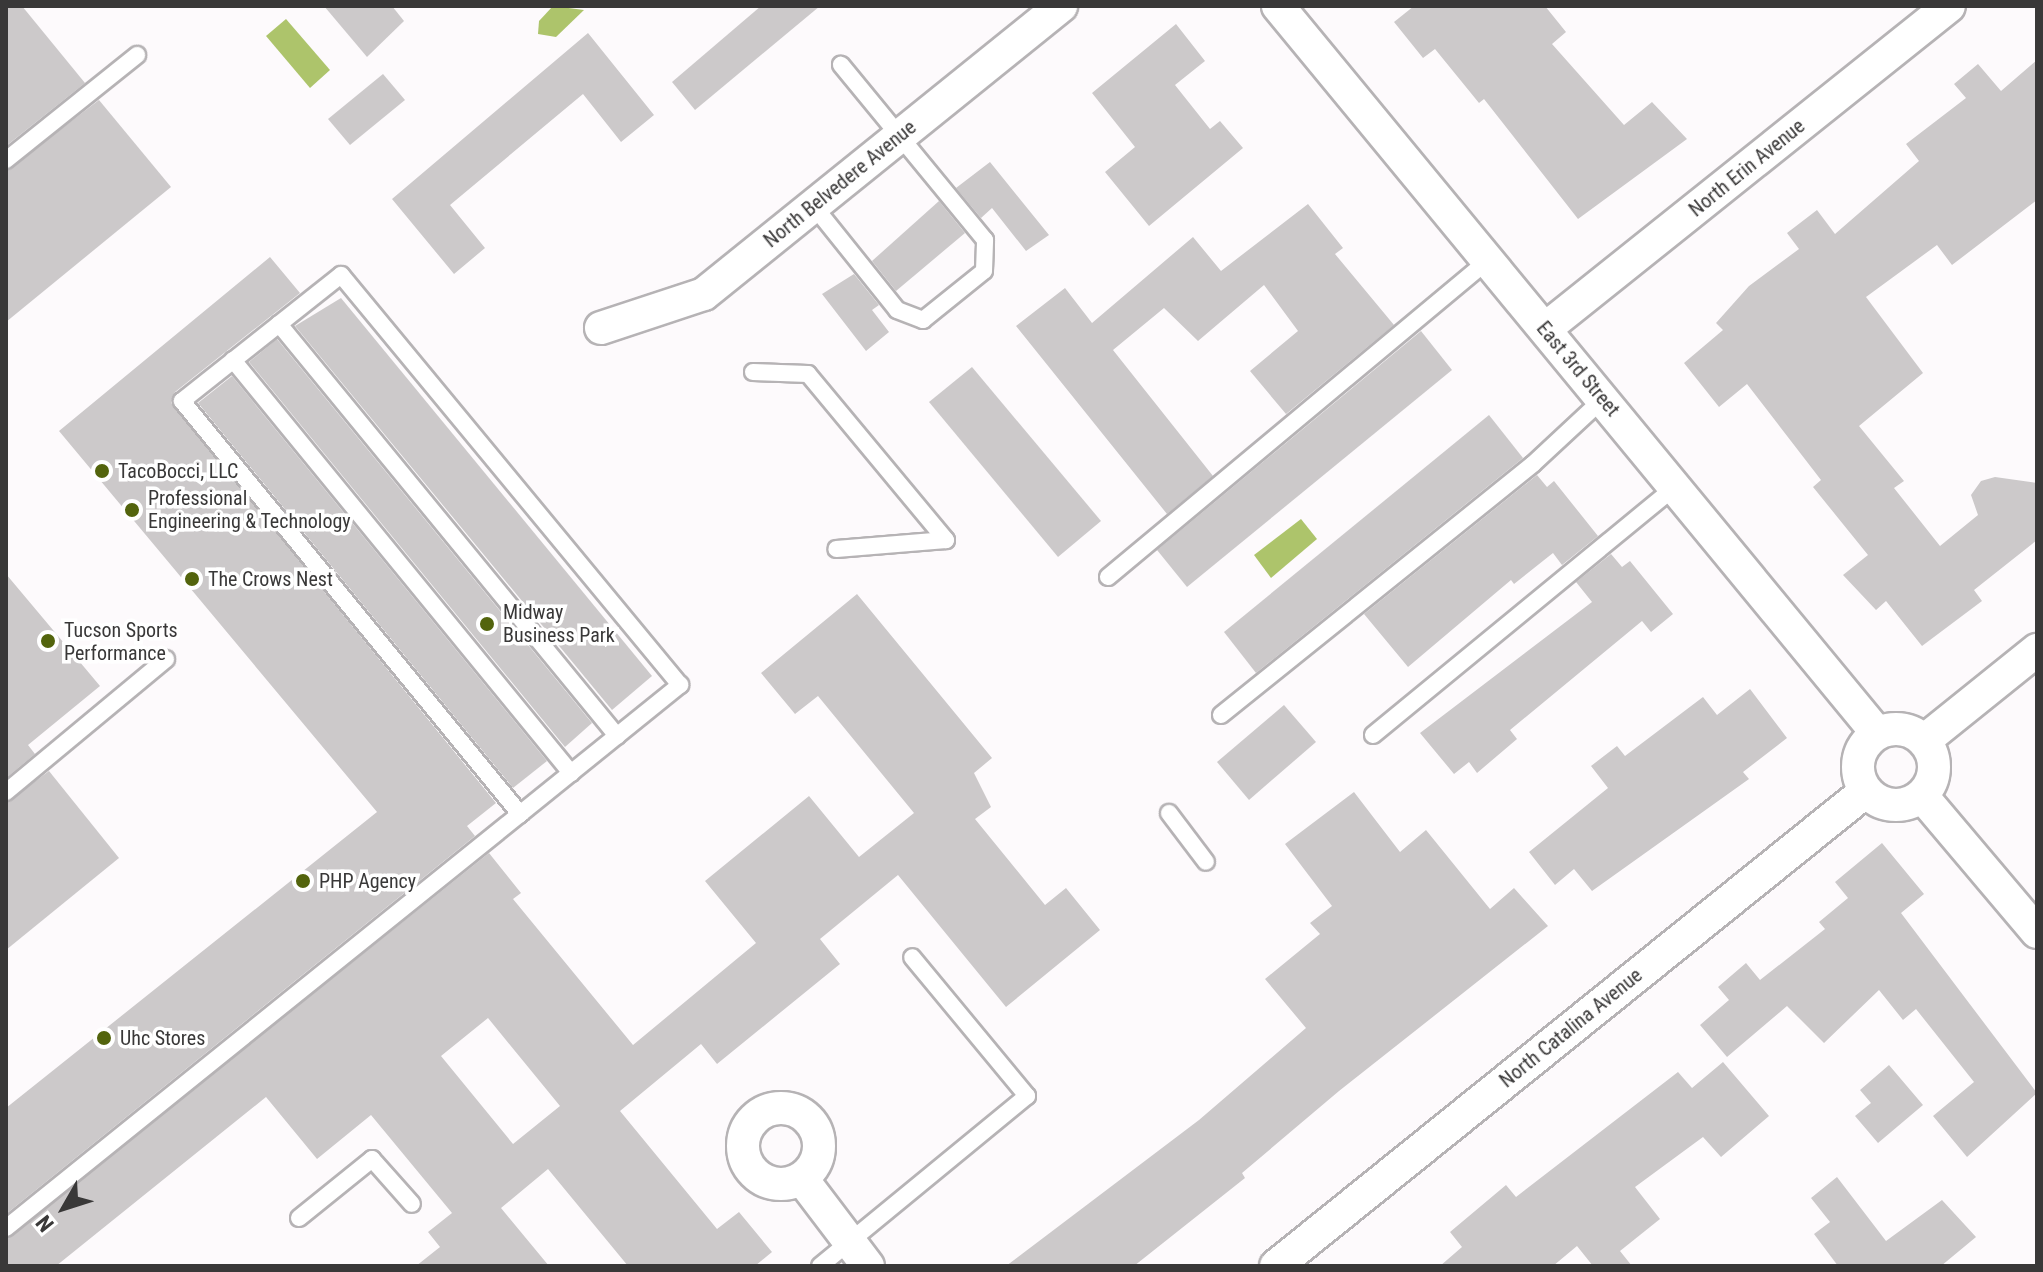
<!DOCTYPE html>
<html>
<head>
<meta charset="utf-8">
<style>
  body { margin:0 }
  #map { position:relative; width:2043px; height:1272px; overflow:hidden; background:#fdfafc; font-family:"Roboto Condensed",sans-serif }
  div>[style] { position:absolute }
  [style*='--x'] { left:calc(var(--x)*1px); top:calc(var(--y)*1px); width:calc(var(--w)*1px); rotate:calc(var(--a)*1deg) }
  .water>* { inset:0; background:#adc46b }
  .building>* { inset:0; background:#ccc9ca }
  .roads { filter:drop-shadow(2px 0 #b6b3b5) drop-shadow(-2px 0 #b6b3b5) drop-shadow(0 2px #b6b3b5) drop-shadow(0 -2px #b6b3b5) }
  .lane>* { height:16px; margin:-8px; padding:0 8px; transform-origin:8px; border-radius:8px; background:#fff }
  .street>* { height:32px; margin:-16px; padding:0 16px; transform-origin:16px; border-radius:16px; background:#fff }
  .street>.ring { margin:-16px; padding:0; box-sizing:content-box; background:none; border:32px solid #fff; border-radius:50% }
  .dots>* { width:22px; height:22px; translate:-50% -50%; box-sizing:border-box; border:4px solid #fff; border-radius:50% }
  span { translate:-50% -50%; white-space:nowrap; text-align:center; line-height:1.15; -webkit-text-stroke:7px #fff; paint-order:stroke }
  .street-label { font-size:20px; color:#393838 }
  .poi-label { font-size:20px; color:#393838 }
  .left { translate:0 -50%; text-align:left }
  .frame { position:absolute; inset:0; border:8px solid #393838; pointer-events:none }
  .north { position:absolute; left:24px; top:1168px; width:80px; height:80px; -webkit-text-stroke:6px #fff; paint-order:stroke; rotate:231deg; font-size:22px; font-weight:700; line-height:32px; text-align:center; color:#393838 }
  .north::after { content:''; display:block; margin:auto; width:28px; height:36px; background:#393838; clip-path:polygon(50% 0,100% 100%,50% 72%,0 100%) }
</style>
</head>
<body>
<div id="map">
  <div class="water">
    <i style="clip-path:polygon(553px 6px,584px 10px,556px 37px,538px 34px,539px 21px)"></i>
    <i style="clip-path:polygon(286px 19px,330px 70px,310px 88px,266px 36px)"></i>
    <i style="clip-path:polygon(1301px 519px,1317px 539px,1271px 578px,1254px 555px)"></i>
  </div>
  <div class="building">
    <i style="clip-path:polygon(6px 6px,22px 6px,85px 83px,6px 146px)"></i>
    <i style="clip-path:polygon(324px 6px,392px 6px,404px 21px,367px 57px)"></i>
    <i style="clip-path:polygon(761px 6px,820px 6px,695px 110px,672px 82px)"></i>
    <i style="clip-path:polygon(1414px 6px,1545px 6px,1566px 32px,1552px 44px,1624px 125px,1652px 102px,1687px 139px,1578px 219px,1484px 99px,1479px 103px,1435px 49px,1423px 58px,1394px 22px)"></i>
    <i style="clip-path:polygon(1176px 24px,1205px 61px,1175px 85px,1210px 129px,1220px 121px,1243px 148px,1149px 226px,1105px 172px,1135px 147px,1092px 93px)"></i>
    <i style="clip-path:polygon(588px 33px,654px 115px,621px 142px,583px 94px,450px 205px,485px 248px,454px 274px,392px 199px)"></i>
    <i style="clip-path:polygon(2037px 60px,2037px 200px,1952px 265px,1937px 245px,1866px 297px,1923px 373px,1859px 426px,1904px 481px,1894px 488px,1940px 546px,1978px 515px,1971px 495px,1981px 481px,1995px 477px,2037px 483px,2037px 540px,1974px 590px,1982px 601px,1922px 646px,1886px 601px,1876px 610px,1843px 575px,1868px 555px,1813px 487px,1821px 480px,1747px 384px,1719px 407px,1684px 363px,1723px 330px,1716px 323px,1749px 286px,1799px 249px,1787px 233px,1817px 210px,1835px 234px,1919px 161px,1906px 144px,1966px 98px,1954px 84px,1978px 64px,2001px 91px)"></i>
    <i style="clip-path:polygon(383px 74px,405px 100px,350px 145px,328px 119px)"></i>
    <i style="clip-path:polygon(99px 100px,171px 187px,6px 322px,6px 171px)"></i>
    <i style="clip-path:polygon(990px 162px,1049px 235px,1026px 251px,992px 208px,981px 218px,956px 188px)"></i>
    <i style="clip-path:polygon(939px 201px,965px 233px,896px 291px,872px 261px)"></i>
    <i style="clip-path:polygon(1308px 204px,1343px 248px,1335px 254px,1394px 325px,1286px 414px,1250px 371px,1298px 331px,1264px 285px,1198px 341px,1164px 308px,1113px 350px,1213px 476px,1167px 514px,1016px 326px,1065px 288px,1092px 323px,1193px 237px,1221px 271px)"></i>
    <i style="clip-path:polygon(270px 257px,300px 293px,175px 392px,171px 403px,496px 803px,467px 826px,475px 836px,6px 1214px,6px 1108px,377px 812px,59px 431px)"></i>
    <i style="clip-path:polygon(854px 274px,879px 305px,872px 310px,889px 332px,866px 351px,822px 294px)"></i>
    <i style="clip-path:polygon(341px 298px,652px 676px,612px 710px,295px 326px)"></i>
    <i style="clip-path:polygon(1421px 331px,1452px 370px,1187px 587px,1157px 550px)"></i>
    <i style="clip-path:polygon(277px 339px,592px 723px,565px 747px,249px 362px)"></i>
    <i style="clip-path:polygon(972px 367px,1101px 521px,1058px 557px,929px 402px)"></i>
    <i style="clip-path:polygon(232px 376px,547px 761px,513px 788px,198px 403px)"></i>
    <i style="clip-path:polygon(1489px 415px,1523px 458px,1256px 673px,1224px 632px)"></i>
    <i style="clip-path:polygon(1537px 475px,1547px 487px,1554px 481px,1598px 536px,1562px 565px,1553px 553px,1514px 584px,1511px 580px,1408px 667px,1364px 614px)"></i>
    <i style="clip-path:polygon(1611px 554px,1622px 567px,1630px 561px,1673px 614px,1651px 632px,1642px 621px,1510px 730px,1517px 739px,1477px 773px,1469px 762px,1454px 774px,1420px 733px,1592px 602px,1576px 582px)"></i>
    <i style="clip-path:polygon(6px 574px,100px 686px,28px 745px,35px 754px,6px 778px)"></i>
    <i style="clip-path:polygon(evenodd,857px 594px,992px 758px,974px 773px,991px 807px,975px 819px,1045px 905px,1066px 888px,1100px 930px,1006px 1007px,898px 875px,820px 939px,840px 964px,717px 1064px,701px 1044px,620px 1111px,717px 1229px,739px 1212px,772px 1252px,755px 1266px,628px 1266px,548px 1169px,501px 1208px,549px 1266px,416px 1266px,440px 1247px,428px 1232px,452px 1213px,371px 1115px,317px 1159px,266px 1097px,56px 1266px,6px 1266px,6px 1239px,489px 853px,521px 893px,513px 899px,633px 1045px,756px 943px,705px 881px,809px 796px,859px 857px,914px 813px,818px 696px,795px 714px,761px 673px,857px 594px,488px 1018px,560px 1106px,513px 1144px,441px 1056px,488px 1018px)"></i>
    <i style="clip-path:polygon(1750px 689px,1787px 738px,1743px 772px,1749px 779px,1592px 891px,1574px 869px,1555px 885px,1529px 852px,1608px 788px,1591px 766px,1617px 746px,1625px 756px,1703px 697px,1717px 715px)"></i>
    <i style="clip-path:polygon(1284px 705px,1316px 742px,1249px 800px,1217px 762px)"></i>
    <i style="clip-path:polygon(49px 771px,119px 858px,6px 950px,6px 803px)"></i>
    <i style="clip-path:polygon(1354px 792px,1400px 852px,1426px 830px,1490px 909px,1514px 888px,1548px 926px,1339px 1091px,1242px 1173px,1245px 1178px,1134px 1266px,1006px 1266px,1199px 1120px,1306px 1028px,1265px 979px,1320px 934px,1310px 923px,1332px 906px,1285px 844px)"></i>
    <i style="clip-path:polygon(1882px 843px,1924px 894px,1901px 913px,2037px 1093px,1967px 1157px,1933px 1116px,1974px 1082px,1916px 1009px,1903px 1020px,1879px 990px,1824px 1043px,1787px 1006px,1727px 1057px,1700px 1025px,1729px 1000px,1718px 987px,1746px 963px,1760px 980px,1825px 929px,1819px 922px,1848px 898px,1835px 882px)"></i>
    <i style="clip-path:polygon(1723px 1062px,1769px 1116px,1721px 1157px,1703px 1137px,1635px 1187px,1660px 1219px,1620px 1251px,1632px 1266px,1593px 1266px,1577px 1246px,1553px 1266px,1440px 1266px,1462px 1247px,1450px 1232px,1506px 1185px,1516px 1197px,1678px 1072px,1692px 1088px)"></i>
    <i style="clip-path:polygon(1889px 1065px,1923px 1105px,1878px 1143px,1855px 1116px,1871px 1103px,1860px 1090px)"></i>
    <i style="clip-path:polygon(1837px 1177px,1886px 1241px,1942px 1200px,1976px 1237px,1941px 1266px,1838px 1266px,1814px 1234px,1830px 1222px,1811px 1198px)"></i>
  </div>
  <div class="roads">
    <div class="lane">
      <i style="--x:6;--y:160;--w:168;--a:-38.7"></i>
      <i style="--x:813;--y:205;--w:134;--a:51.3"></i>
      <i style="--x:897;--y:310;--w:28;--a:21"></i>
      <i style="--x:923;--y:320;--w:78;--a:-38.8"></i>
      <i style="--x:984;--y:271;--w:31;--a:-88"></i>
      <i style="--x:985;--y:240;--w:227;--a:-129.4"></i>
      <i style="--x:279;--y:324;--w:533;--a:50.63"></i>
      <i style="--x:233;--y:360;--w:534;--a:50.7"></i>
      <i style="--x:753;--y:372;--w:55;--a:2.1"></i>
      <i style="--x:808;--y:374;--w:216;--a:50.3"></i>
      <i style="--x:946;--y:540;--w:110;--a:175.3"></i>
      <i style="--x:1108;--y:577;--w:493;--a:-39.8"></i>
      <i style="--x:1221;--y:715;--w:400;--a:-38.8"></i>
      <i style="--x:1533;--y:464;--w:96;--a:-42.9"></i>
      <i style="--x:1373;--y:735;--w:389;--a:-39.4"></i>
      <i style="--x:6;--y:792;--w:208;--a:-39.7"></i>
      <i style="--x:1169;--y:813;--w:61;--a:52.9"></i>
      <i style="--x:299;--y:1218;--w:94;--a:-38.9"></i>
      <i style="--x:372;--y:1159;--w:60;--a:48.4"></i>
      <i style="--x:6;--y:1228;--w:660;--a:-38.85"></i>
      <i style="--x:520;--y:814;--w:206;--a:-38.9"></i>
      <i style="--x:680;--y:685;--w:532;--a:-129.58"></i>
      <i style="--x:341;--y:275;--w:203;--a:141.6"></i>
      <i style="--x:182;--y:401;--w:534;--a:50.7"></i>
      <i style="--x:820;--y:1266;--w:268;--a:-39.4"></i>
      <i style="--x:1027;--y:1096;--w:180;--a:-129.6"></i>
    </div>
    <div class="street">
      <i style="--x:1278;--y:6;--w:942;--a:50.51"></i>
      <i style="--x:601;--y:328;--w:108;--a:-18.3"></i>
      <i style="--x:704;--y:294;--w:459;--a:-38.9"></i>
      <i style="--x:1545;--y:329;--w:517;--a:-38.64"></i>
      <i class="ring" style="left:1858px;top:729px;width:44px;height:44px"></i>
      <i style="--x:1925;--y:740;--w:144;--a:-38.8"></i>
      <i style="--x:1922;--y:796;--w:178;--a:49.8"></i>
      <i class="ring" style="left:743px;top:1108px;width:44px;height:44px"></i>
      <i style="--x:802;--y:1179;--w:109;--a:52.8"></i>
      <i style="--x:1276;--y:1266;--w:757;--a:-38.84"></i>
    </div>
  </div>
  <div class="dots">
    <i style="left:102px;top:471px;background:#53640d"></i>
    <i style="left:132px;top:510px;background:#53640d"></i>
    <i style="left:192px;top:579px;background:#53640d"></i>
    <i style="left:487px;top:624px;background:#53640d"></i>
    <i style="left:48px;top:641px;background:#53640d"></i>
    <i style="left:303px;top:881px;background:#53640d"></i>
    <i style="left:104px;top:1038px;background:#53640d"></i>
  </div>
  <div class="street-label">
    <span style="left:1747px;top:168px;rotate:-39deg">North Erin Avenue</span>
    <span style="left:840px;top:184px;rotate:-39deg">North Belvedere Avenue</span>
    <span style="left:1578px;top:369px;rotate:50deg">East 3rd Street</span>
    <span style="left:1571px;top:1028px;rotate:-39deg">North Catalina Avenue</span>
  </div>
  <div class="poi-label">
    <span class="left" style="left:118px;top:471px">TacoBocci, LLC</span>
    <span class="left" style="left:148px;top:510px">Professional<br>Engineering &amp; Technology</span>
    <span class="left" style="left:208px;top:579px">The Crows Nest</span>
    <span class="left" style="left:503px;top:624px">Midway<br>Business Park</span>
    <span class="left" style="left:64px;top:642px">Tucson Sports<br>Performance</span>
    <span class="left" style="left:319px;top:881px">PHP Agency</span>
    <span class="left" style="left:120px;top:1038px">Uhc Stores</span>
  </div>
  <div class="frame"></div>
  <div class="north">N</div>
</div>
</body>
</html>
